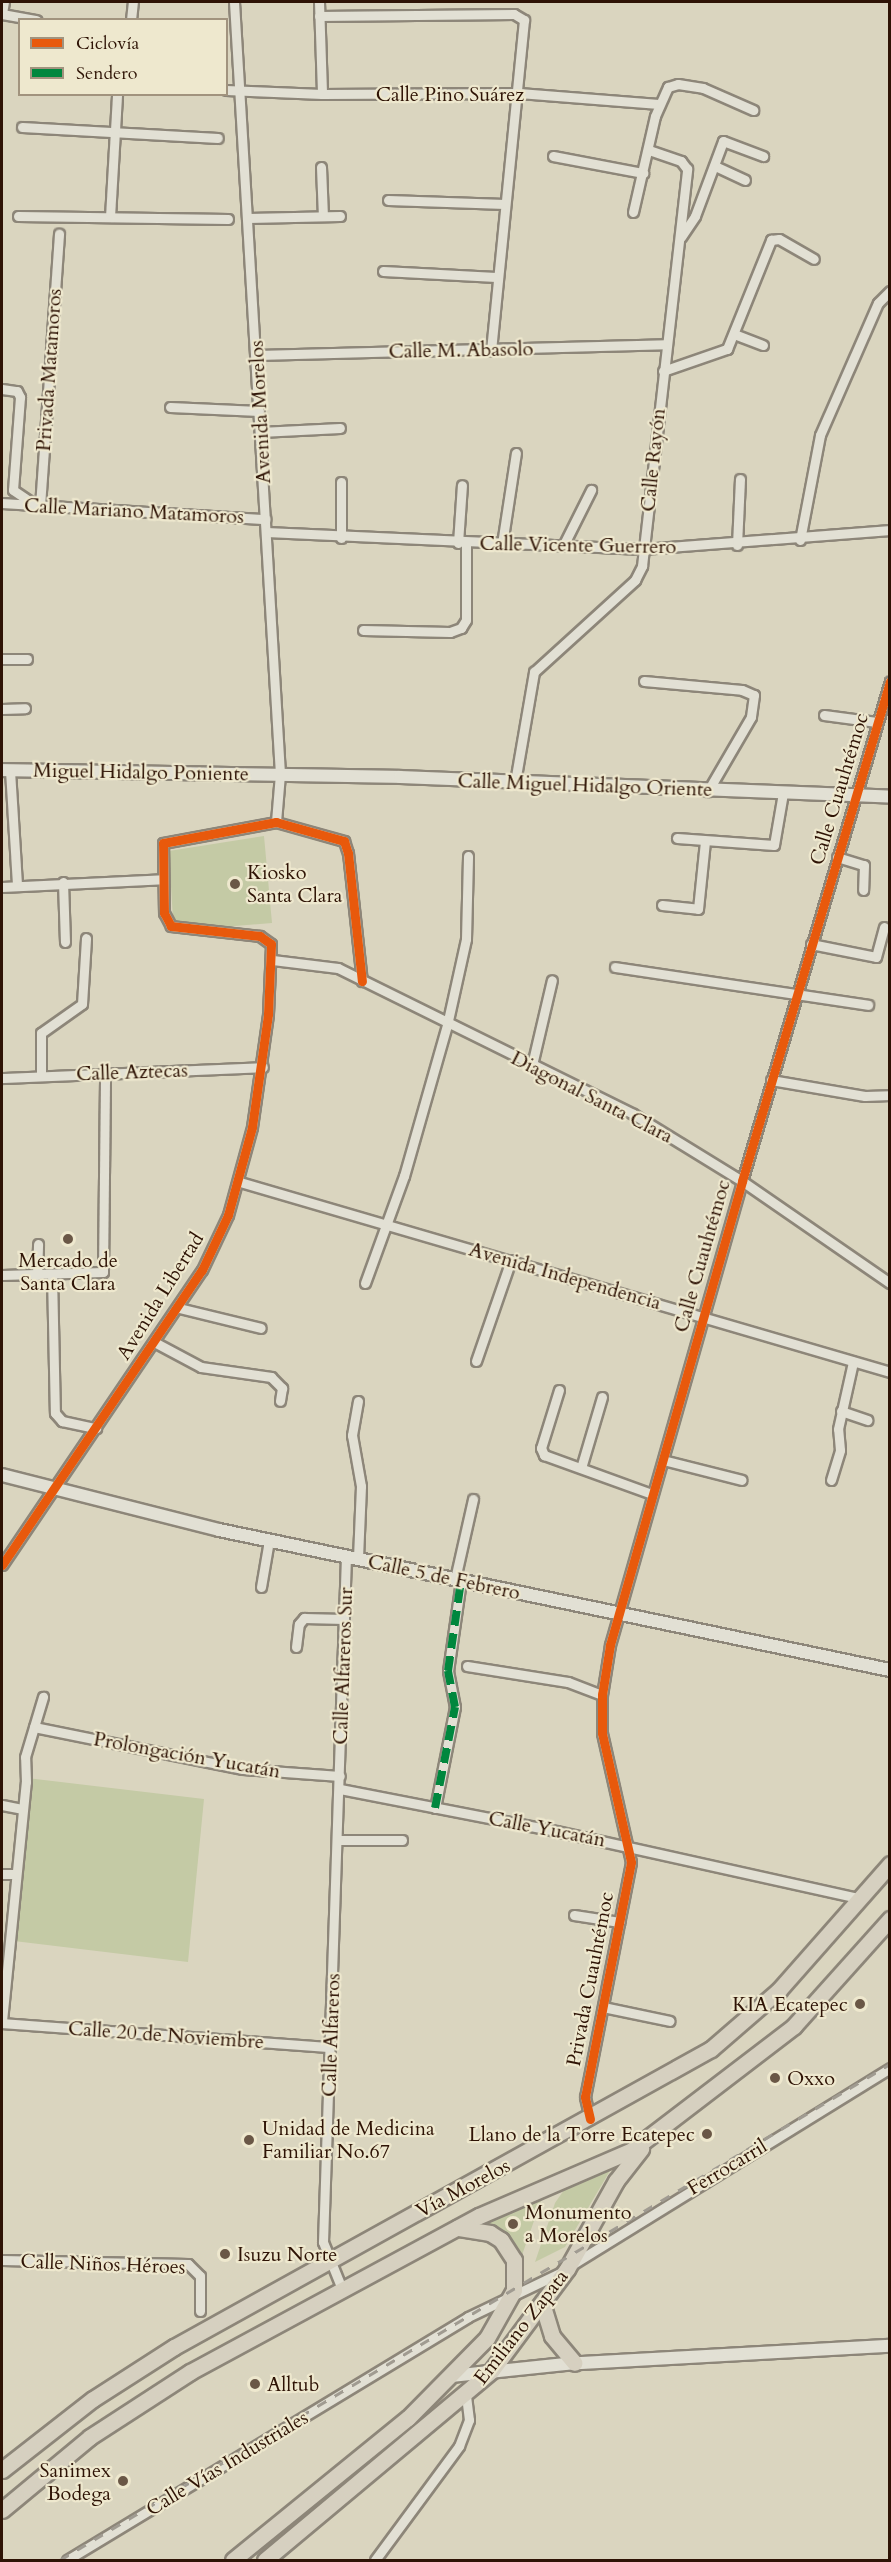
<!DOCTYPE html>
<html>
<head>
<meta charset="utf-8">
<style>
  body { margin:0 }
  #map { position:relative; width:891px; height:2562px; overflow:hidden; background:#dad5bf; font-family:Cardo,serif }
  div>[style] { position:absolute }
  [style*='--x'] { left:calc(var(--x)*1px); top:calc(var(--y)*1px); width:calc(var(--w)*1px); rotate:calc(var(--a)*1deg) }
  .green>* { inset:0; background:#c4caa5 }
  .roads { filter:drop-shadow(2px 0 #8d8679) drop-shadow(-2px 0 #8d8679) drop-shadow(0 2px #8d8679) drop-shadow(0 -2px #8d8679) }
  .minor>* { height:9px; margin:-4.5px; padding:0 4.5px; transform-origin:4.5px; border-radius:4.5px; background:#e2e0d4 }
  .tertiary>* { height:12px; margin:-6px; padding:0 6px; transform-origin:6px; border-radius:6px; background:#e2e0d4 }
  .primary>* { height:15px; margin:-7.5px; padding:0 7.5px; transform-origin:7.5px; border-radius:7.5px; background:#d6d0c0 }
  .rail>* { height:3px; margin-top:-1.5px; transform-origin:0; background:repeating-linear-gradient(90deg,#a09b91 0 10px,transparent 0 20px) }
  .quiet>* { height:8px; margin-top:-4px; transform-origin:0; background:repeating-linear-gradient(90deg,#00873e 0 15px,transparent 0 23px) }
  .cycleway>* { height:9px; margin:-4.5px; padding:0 4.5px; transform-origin:4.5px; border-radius:4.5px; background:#e8590c }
  .dots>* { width:16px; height:16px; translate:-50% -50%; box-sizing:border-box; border:3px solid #eee8ce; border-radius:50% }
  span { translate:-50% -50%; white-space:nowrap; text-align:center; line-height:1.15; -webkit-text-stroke:4.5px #eee8ce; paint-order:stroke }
  .street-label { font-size:20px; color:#2e1305 }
  .poi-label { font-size:20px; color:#2e1305 }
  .left { translate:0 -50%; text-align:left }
  .right { translate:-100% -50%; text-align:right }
  .frame { position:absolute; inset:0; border:3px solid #2e1305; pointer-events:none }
  .legend { position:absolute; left:18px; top:18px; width:210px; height:78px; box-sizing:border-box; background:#eee8ce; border:2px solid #a1937e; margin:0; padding:8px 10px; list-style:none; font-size:18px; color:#2e1305 }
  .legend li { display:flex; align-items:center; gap:12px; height:30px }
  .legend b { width:30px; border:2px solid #a1937e }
</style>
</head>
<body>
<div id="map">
  <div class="green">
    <i style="clip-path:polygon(264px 836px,272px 923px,223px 927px,173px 920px,169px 851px)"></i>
    <i style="clip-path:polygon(27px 1778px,204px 1799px,188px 1962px,14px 1941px)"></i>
    <i style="clip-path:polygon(611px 2169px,565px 2247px,535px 2262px,555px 2203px,564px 2190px)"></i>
    <i style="clip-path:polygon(542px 2198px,521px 2258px,508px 2238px,480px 2223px)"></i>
  </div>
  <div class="roads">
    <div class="minor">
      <i style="--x:234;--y:2;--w:773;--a:86.59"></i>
      <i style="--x:280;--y:774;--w:48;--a:94.8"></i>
      <i style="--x:319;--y:2;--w:92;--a:88.1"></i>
      <i style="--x:2;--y:13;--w:11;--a:-80"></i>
      <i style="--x:2;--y:14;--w:35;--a:10"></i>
      <i style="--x:319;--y:16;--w:195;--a:-0.6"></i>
      <i style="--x:514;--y:14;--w:12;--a:31"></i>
      <i style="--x:524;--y:20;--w:332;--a:95.7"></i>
      <i style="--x:131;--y:20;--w:18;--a:-84"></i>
      <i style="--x:226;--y:90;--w:96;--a:2.4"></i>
      <i style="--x:322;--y:94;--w:197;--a:-0.3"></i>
      <i style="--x:519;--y:93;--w:140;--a:4.5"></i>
      <i style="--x:22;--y:127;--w:196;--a:3.2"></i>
      <i style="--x:553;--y:156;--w:92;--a:10.7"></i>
      <i style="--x:715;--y:166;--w:33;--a:25"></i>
      <i style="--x:321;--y:167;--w:49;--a:87.7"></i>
      <i style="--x:388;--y:200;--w:117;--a:2"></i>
      <i style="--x:633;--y:212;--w:98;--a:-77.1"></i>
      <i style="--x:655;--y:116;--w:32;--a:-66"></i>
      <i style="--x:668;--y:87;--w:10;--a:-17"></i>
      <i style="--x:678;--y:84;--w:25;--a:9"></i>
      <i style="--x:703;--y:88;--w:55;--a:23.7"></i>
      <i style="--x:18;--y:216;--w:210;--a:0.8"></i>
      <i style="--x:110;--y:217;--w:123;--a:-86.7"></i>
      <i style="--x:248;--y:218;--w:92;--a:-1.2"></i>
      <i style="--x:681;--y:237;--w:25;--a:-56"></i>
      <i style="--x:695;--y:216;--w:80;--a:-69.5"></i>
      <i style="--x:723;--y:141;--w:43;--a:20.6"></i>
      <i style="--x:383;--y:271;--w:113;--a:3"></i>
      <i style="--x:734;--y:334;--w:31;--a:21"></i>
      <i style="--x:257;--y:355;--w:409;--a:-1.5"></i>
      <i style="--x:663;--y:371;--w:68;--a:-19"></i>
      <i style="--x:727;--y:349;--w:118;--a:-68"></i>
      <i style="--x:771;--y:240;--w:8;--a:-7"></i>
      <i style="--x:779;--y:239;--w:40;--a:29.7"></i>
      <i style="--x:2;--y:389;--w:15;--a:8"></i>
      <i style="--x:17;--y:391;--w:7;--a:63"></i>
      <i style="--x:20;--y:397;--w:93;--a:94.3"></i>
      <i style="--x:13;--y:490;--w:25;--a:34"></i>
      <i style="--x:170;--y:407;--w:89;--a:2.6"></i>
      <i style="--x:260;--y:432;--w:80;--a:-2.9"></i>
      <i style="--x:341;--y:482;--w:56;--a:90"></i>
      <i style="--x:2;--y:503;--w:264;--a:3.5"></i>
      <i style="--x:40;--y:506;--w:273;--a:-86"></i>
      <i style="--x:266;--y:532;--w:377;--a:2.6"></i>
      <i style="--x:643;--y:549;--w:248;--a:-4.4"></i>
      <i style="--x:800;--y:540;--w:107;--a:-79.2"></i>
      <i style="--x:820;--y:435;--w:144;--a:-66.3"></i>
      <i style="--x:878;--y:303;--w:17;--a:-45"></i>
      <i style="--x:458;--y:543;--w:58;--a:-86.1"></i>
      <i style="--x:502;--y:544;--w:92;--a:-81.3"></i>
      <i style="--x:737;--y:545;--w:66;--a:-87.4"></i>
      <i style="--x:563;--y:546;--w:63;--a:-63.4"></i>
      <i style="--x:363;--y:630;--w:87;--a:1.3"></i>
      <i style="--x:450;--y:632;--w:12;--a:-20"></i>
      <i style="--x:461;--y:628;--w:9;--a:-58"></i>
      <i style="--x:466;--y:620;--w:77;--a:-90"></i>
      <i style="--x:2;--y:659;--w:25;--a:0"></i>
      <i style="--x:644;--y:681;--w:98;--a:5.2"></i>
      <i style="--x:742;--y:690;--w:13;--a:23"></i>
      <i style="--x:754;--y:695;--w:22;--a:98"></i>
      <i style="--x:751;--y:717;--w:86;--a:120.2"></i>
      <i style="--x:2;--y:709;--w:23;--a:-2"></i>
      <i style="--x:824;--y:715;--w:53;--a:7.5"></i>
      <i style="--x:10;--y:770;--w:116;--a:86.5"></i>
      <i style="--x:515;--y:782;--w:112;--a:-80.2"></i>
      <i style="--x:534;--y:672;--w:137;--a:-42.3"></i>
      <i style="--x:635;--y:580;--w:16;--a:-63"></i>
      <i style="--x:642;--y:566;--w:400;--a:-83.5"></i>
      <i style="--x:687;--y:169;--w:10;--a:-127"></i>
      <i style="--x:681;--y:161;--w:34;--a:-161"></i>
      <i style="--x:677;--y:838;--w:97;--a:4.1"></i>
      <i style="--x:774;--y:845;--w:53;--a:-80.2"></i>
      <i style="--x:837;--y:857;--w:28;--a:17"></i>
      <i style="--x:864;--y:865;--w:25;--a:92"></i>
      <i style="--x:63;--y:882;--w:60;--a:88.1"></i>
      <i style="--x:2;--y:887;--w:161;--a:-2.8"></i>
      <i style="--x:662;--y:905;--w:36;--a:6"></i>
      <i style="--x:698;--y:909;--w:68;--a:-84.1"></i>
      <i style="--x:811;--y:944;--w:66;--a:11.3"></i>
      <i style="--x:876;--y:957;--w:31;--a:-75"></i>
      <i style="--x:273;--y:960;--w:65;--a:7"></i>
      <i style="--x:338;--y:968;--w:329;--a:26.3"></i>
      <i style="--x:633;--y:1114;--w:128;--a:31.6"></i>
      <i style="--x:742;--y:1181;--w:180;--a:34.6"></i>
      <i style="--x:615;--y:967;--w:256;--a:8.5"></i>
      <i style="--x:532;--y:1065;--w:87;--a:-76.8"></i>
      <i style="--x:41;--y:1076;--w:43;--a:-90"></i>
      <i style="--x:41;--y:1033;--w:50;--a:-35.3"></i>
      <i style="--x:82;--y:1004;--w:66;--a:-86.5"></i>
      <i style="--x:2;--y:1078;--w:261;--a:-2.4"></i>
      <i style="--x:771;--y:1080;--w:95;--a:9.7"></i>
      <i style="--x:865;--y:1096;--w:25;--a:-2"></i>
      <i style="--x:240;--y:1182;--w:677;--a:16.29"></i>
      <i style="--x:52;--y:1274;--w:139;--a:88.8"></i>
      <i style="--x:55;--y:1413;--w:11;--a:49"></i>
      <i style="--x:62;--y:1421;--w:35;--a:12"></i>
      <i style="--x:2;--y:1275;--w:101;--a:-1.7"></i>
      <i style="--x:103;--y:1272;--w:198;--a:-89.4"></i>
      <i style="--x:37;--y:1275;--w:31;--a:-88"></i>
      <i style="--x:365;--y:1283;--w:114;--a:-70"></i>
      <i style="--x:404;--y:1176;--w:157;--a:-74.1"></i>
      <i style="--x:447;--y:1025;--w:88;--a:-77.5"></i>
      <i style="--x:466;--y:939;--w:83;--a:-88.6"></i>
      <i style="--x:179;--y:1308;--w:84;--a:13.7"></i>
      <i style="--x:156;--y:1343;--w:51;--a:28.1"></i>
      <i style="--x:201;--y:1367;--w:71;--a:8.1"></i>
      <i style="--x:271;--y:1377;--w:16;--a:45"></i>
      <i style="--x:282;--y:1388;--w:13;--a:99"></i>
      <i style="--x:476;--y:1361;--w:107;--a:-70.9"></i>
      <i style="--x:559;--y:1390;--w:61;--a:107.2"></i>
      <i style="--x:541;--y:1448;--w:8;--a:67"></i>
      <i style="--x:544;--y:1455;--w:115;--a:19.9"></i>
      <i style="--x:358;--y:1401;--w:35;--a:100"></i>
      <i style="--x:352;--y:1435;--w:52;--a:80"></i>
      <i style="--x:361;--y:1486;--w:72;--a:92.4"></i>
      <i style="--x:841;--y:1411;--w:28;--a:19"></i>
      <i style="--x:663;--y:1460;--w:81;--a:14.2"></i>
      <i style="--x:581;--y:1468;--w:74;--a:-73.5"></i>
      <i style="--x:831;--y:1480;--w:31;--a:-73"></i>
      <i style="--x:840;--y:1450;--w:21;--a:-95"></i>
      <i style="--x:838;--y:1429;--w:69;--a:-77.4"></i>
      <i style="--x:2;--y:1565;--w:356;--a:-55.9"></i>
      <i style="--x:202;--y:1270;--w:61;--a:-64.7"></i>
      <i style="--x:228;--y:1215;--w:91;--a:-74.7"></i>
      <i style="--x:252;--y:1127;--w:114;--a:-81.9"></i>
      <i style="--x:268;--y:1014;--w:70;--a:-87.5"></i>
      <i style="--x:271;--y:944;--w:14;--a:-144"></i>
      <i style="--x:260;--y:936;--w:90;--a:-173.6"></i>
      <i style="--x:171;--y:926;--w:15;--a:-118"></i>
      <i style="--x:164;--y:913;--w:70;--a:-90.8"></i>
      <i style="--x:163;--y:843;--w:115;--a:-10.5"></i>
      <i style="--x:276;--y:822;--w:71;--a:15.6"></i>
      <i style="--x:344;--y:841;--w:13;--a:72"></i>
      <i style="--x:348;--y:853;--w:129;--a:83.8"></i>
      <i style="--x:455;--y:1579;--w:82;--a:-77.3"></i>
      <i style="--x:261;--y:1587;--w:48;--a:-80.3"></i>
      <i style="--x:296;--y:1647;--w:23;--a:-83"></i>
      <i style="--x:299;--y:1624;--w:8;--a:-50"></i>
      <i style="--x:304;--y:1618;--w:40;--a:1.4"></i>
      <i style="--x:467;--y:1666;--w:102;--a:9"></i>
      <i style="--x:568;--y:1682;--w:36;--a:21"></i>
      <i style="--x:34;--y:1727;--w:213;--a:11.4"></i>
      <i style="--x:243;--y:1769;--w:97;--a:4.1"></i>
      <i style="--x:340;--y:1789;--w:220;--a:11"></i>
      <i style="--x:556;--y:1831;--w:310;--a:12.5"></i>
      <i style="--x:2;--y:1805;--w:20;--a:11"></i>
      <i style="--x:435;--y:1808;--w:103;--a:-78.8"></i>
      <i style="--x:455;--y:1707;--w:37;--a:-101"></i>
      <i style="--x:448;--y:1671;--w:91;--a:-81.8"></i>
      <i style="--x:338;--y:1840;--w:64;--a:0"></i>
      <i style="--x:2;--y:1874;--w:13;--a:0"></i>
      <i style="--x:574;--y:1915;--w:46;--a:8.8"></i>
      <i style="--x:603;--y:2007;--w:68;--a:11.8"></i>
      <i style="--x:2;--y:2021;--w:240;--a:-84.3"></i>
      <i style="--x:26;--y:1782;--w:25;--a:-92"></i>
      <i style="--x:25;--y:1757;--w:63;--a:-73.3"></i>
      <i style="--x:2;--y:2023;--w:329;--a:4.2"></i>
      <i style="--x:590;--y:2119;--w:23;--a:-103"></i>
      <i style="--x:585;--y:2097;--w:239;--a:-78.9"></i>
      <i style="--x:631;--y:1862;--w:132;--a:-102.7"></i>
      <i style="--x:602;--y:1733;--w:38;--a:-90"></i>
      <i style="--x:602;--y:1695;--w:51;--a:-80.9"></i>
      <i style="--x:610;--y:1645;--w:482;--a:-74.1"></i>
      <i style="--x:742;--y:1181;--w:521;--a:-73.51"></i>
      <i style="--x:2;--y:2260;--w:186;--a:1.2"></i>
      <i style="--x:188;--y:2264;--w:17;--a:45"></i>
      <i style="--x:200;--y:2276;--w:35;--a:90"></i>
      <i style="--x:573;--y:2264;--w:373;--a:-31.7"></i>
      <i style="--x:342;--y:2289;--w:51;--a:-112"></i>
      <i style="--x:323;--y:2242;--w:686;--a:-88.08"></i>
      <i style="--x:67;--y:2560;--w:469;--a:-31.2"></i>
      <i style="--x:468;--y:2317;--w:104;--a:-25.6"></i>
      <i style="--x:375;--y:2560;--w:142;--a:-53.6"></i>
      <i style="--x:459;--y:2446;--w:28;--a:-69"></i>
      <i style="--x:469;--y:2420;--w:25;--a:-97"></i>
    </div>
    <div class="tertiary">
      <i style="--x:2;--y:770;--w:398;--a:1"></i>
      <i style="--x:400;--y:777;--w:490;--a:2.3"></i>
      <i style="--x:2;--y:1475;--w:224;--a:14.2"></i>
      <i style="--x:219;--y:1530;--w:685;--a:11.79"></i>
      <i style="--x:451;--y:2376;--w:115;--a:-6"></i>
      <i style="--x:565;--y:2364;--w:325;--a:-3.2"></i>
    </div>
    <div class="primary">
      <i style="--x:542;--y:2303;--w:34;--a:73"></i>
      <i style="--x:552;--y:2336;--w:35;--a:50"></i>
      <i style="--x:2;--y:2470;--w:115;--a:-38"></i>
      <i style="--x:93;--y:2399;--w:96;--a:-32.7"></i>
      <i style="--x:174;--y:2347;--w:614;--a:-29.03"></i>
      <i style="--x:711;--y:2049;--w:90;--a:-40.9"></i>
      <i style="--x:779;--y:1990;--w:168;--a:-48.6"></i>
      <i style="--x:2;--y:2510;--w:114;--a:-39.7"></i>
      <i style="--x:90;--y:2437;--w:119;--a:-33"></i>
      <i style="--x:190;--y:2372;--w:328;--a:-28.4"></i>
      <i style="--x:479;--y:2216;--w:167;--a:-23.3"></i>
      <i style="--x:632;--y:2150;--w:204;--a:-37.4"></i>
      <i style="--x:794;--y:2026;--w:144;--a:-48.1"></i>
      <i style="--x:233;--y:2560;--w:225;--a:-39.1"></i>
      <i style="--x:408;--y:2418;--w:112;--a:-45.4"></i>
      <i style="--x:487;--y:2338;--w:55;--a:-60.6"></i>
      <i style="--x:514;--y:2290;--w:30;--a:-90"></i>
      <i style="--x:514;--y:2260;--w:24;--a:-123"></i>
      <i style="--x:501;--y:2240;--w:13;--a:-148"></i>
      <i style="--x:490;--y:2233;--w:33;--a:-171"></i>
      <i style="--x:265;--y:2560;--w:296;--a:-39.9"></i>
      <i style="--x:492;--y:2370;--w:126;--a:-53.4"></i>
      <i style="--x:567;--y:2269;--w:101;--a:-60.9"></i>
      <i style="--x:616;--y:2181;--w:41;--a:-52"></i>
    </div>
  </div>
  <div class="rail">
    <i style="--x:60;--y:2560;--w:967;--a:-30.86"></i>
  </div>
  <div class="quiet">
    <i style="--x:435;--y:1808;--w:103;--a:-78.8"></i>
    <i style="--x:455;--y:1707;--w:37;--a:-101"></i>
    <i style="--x:448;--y:1671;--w:91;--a:-81.8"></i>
  </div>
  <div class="cycleway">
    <i style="--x:2;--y:1565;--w:356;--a:-55.9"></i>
    <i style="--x:202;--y:1270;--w:61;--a:-64.7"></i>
    <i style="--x:228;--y:1215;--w:91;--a:-74.7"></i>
    <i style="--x:252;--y:1127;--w:114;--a:-81.9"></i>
    <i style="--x:268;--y:1014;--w:70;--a:-87.5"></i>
    <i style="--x:271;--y:944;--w:14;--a:-144"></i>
    <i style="--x:260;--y:936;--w:90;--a:-173.6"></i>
    <i style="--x:171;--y:926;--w:15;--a:-118"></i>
    <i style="--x:164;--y:913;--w:70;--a:-90.8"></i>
    <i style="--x:163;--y:843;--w:115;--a:-10.5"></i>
    <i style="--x:276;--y:822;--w:71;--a:15.6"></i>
    <i style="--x:344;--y:841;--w:13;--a:72"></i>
    <i style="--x:348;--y:853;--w:129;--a:83.8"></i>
    <i style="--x:590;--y:2119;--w:23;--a:-103"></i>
    <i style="--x:585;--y:2097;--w:239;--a:-78.9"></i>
    <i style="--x:631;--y:1862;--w:132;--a:-102.7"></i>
    <i style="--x:602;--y:1733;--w:38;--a:-90"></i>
    <i style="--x:602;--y:1695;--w:51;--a:-80.9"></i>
    <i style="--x:610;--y:1645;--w:482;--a:-74.1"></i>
    <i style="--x:742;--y:1181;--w:521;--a:-73.51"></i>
  </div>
  <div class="dots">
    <i style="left:235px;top:884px;background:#6a5746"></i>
    <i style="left:68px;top:1239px;background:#6a5746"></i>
    <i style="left:860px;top:2004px;background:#6a5746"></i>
    <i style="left:775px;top:2078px;background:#6a5746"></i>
    <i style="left:707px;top:2134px;background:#6a5746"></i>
    <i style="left:249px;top:2140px;background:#6a5746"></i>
    <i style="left:513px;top:2224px;background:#6a5746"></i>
    <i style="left:225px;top:2254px;background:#6a5746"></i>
    <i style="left:255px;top:2384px;background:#6a5746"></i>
    <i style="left:123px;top:2481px;background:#6a5746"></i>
  </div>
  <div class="street-label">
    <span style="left:450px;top:94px">Calle Pino Suárez</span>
    <span style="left:461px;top:350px;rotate:-1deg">Calle M. Abasolo</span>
    <span style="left:49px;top:370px;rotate:-86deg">Privada Matamoros</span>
    <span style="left:260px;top:412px;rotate:-93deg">Avenida Morelos</span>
    <span style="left:653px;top:460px;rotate:-84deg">Calle Rayón</span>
    <span style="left:134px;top:511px;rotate:3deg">Calle Mariano Matamoros</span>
    <span style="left:578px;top:545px;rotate:1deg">Calle Vicente Guerrero</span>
    <span style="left:141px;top:772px;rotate:1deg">Miguel Hidalgo Poniente</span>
    <span style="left:585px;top:785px;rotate:2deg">Calle Miguel Hidalgo Oriente</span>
    <span style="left:839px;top:789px;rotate:-73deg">Calle Cuauhtémoc</span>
    <span style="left:132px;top:1072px;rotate:-2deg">Calle Aztecas</span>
    <span style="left:592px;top:1097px;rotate:27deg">Diagonal Santa Clara</span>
    <span style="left:702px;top:1256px;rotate:-74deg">Calle Cuauhtémoc</span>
    <span style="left:565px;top:1276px;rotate:16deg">Avenida Independencia</span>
    <span style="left:160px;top:1296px;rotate:-58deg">Avenida Libertad</span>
    <span style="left:444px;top:1577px;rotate:12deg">Calle 5 de Febrero</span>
    <span style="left:343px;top:1666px;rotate:-88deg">Calle Alfareros Sur</span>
    <span style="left:187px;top:1755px;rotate:10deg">Prolongación Yucatán</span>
    <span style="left:547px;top:1829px;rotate:11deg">Calle Yucatán</span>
    <span style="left:590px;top:1979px;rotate:-79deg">Privada Cuauhtémoc</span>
    <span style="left:166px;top:2035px;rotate:4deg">Calle 20 de Noviembre</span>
    <span style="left:331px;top:2035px;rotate:-88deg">Calle Alfareros</span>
    <span style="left:727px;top:2167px;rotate:-31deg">Ferrocarril</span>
    <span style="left:463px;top:2188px;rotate:-28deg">Vía Morelos</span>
    <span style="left:103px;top:2264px;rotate:2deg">Calle Niños Héroes</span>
    <span style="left:521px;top:2327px;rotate:-52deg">Emiliano Zapata</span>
    <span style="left:227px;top:2463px;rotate:-31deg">Calle Vías Industriales</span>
  </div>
  <div class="poi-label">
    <span class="left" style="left:247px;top:884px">Kiosko<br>Santa Clara</span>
    <span style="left:68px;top:1272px">Mercado de<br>Santa Clara</span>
    <span class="right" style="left:848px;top:2004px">KIA Ecatepec</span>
    <span class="left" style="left:787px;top:2078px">Oxxo</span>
    <span class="left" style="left:262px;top:2140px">Unidad de Medicina<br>Familiar No.67</span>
    <span class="right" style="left:695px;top:2134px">Llano de la Torre Ecatepec</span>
    <span class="left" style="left:525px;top:2224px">Monumento<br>a Morelos</span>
    <span class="left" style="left:237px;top:2254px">Isuzu Norte</span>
    <span class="left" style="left:267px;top:2384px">Alltub</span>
    <span class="right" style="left:111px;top:2482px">Sanimex<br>Bodega</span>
  </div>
  <div class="frame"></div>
  <ul class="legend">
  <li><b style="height:8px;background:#e8590c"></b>Ciclovía</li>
  <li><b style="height:8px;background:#00873e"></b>Sendero</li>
  </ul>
</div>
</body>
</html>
